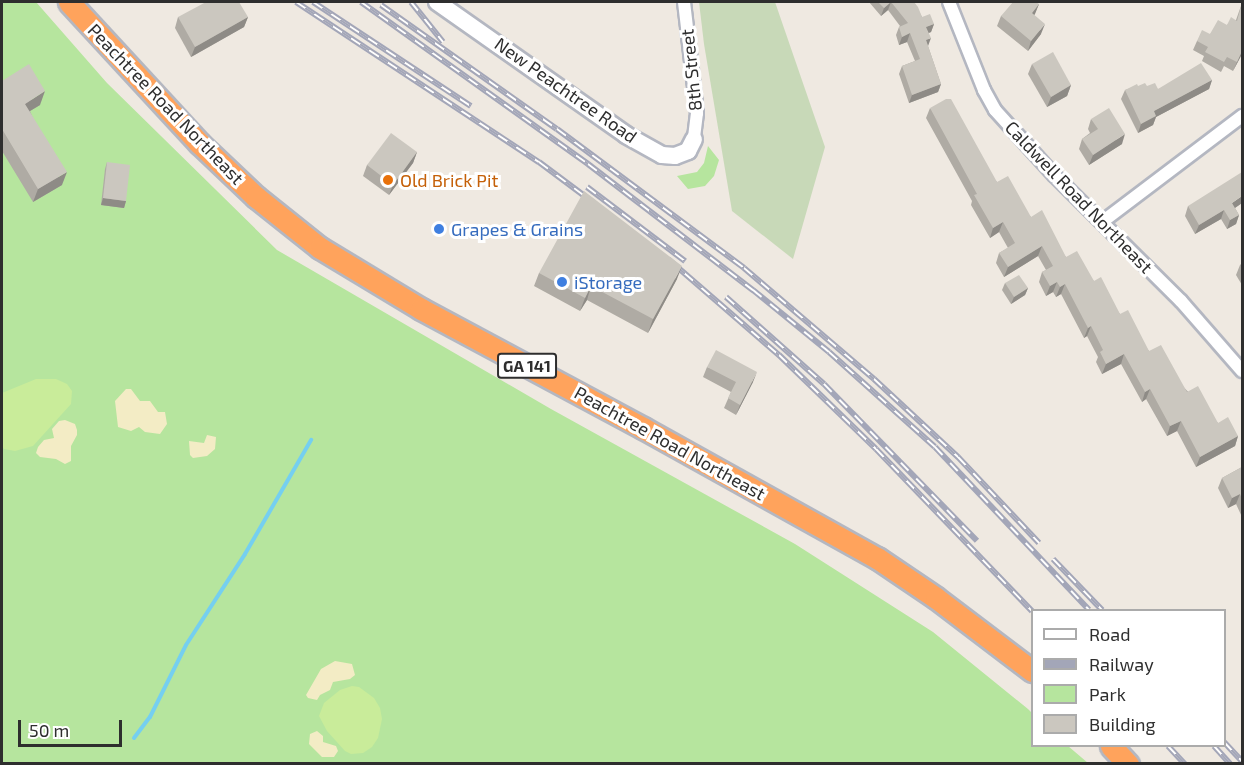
<!DOCTYPE html>
<html>
<head>
<meta charset="utf-8">
<style>
  body { margin:0 }
  #map { position:relative; width:1244px; height:765px; overflow:hidden; background:#efe9e1; font-family:"Exo 2",sans-serif }
  div>[style] { position:absolute }
  [style*='--x'] { left:calc(var(--x)*1px); top:calc(var(--y)*1px); width:calc(var(--w)*1px); rotate:calc(var(--a)*1deg) }
  .green>* { inset:0; background:#b6e59e }
  .sand>* { inset:0; background:#f3ecc5 }
  .cemetery>* { inset:0; background:#c8d9b8 }
  .pitch>* { inset:0; background:#c9ec9a }
  .stream>* { height:4px; margin:-2px; padding:0 2px; transform-origin:2px; border-radius:2px; background:#75cff0 }
  .roads { filter:drop-shadow(2px 0 #b4b7c1) drop-shadow(-2px 0 #b4b7c1) drop-shadow(0 2px #b4b7c1) drop-shadow(0 -2px #b4b7c1) }
  .street>* { height:12px; margin:-6px; padding:0 6px; transform-origin:6px; border-radius:6px; background:#fff }
  .secondary>* { height:16px; margin:-8px; padding:0 8px; transform-origin:8px; border-radius:8px; background:#fff }
  .highway>* { height:21px; margin:-10.5px; padding:0 10.5px; transform-origin:10.5px; border-radius:10.5px; background:#ffa35c }
  .rail>* { height:6px; margin-top:-3px; transform-origin:0; background:repeating-linear-gradient(90deg,#fff 0 11px,#a3a6b8 0 22px); box-sizing:border-box; border-block:2px solid #a3a6b8 }
  .wall>* { inset:0; background:#afaba4 }
  .shaded-wall>* { inset:0; background:#8e8b86 }
  .building>* { inset:0; background:#cbc7bf }
  .dots>* { width:16px; height:16px; translate:-50% -50%; box-sizing:border-box; border:3px solid #fff; border-radius:50% }
  span { translate:-50% -50%; white-space:nowrap; text-align:center; line-height:1.15; -webkit-text-stroke:6px #fff; paint-order:stroke }
  .shield-label span { padding:2px 4px; background:#fff; border:2px solid; border-radius:4px; -webkit-text-stroke-width:0 }
  .shield-label { font-size:16px; color:#2e2e2e; font-weight:700 }
  .street-label { font-size:18px; color:#2e2e2e }
  .food-label { font-size:18px; color:#c56008 }
  .left { translate:0 -50%; text-align:left }
  .shop-label { font-size:18px; color:#366cbe }
  .frame { position:absolute; inset:0; border:3px solid #2e2e2e; pointer-events:none }
  .legend { position:absolute; left:1031px; top:609px; width:195px; height:138px; box-sizing:border-box; background:#fff; border:2px solid #ababab; margin:0; padding:8px 10px; list-style:none; font-size:18px; color:#2e2e2e }
  .legend li { display:flex; align-items:center; gap:12px; height:30px }
  .legend b { width:30px; border:2px solid #ababab }
  .scale { position:absolute; left:18px; top:720px; width:104px; height:27px; box-sizing:border-box; border:3px solid #2e2e2e; border-top:0; padding-left:8px; font-size:18px; line-height:21px; white-space:nowrap; color:#2e2e2e; -webkit-text-stroke:4px #fff; paint-order:stroke }
</style>
</head>
<body>
<div id="map">
  <div class="green">
    <i style="clip-path:polygon(2px 2px,36px 2px,107px 83px,277px 250px,551px 409px,795px 544px,933px 632px,1028px 709px,1032px 713px,1032px 746px,1068px 746px,1088px 763px,2px 763px)"></i>
    <i style="clip-path:polygon(708px 146px,719px 160px,714px 176px,705px 186px,688px 189px,677px 176px,697px 172px,704px 163px)"></i>
  </div>
  <div class="sand">
    <i style="clip-path:polygon(126px 389px,131px 389px,140px 401px,150px 401px,158px 412px,165px 412px,167px 424px,160px 434px,145px 432px,139px 427px,131px 431px,118px 427px,115px 401px)"></i>
    <i style="clip-path:polygon(65px 420px,75px 424px,77px 430px,77px 435px,71px 446px,71px 461px,65px 464px,56px 459px,40px 457px,36px 453px,38px 447px,44px 440px,54px 438px,52px 429px,59px 421px)"></i>
    <i style="clip-path:polygon(207px 435px,216px 437px,215px 449px,207px 456px,193px 458px,190px 455px,189px 441px,204px 443px)"></i>
    <i style="clip-path:polygon(335px 661px,352px 664px,355px 675px,350px 679px,333px 682px,330px 690px,320px 695px,317px 700px,308px 698px,306px 695px,321px 669px)"></i>
    <i style="clip-path:polygon(317px 731px,323px 736px,323px 742px,336px 746px,338px 751px,334px 757px,322px 757px,309px 744px,310px 734px)"></i>
  </div>
  <div class="cemetery">
    <i style="clip-path:polygon(699px 2px,775px 2px,825px 147px,793px 259px,732px 211px,704px 44px)"></i>
  </div>
  <div class="pitch">
    <i style="clip-path:polygon(36px 379px,56px 379px,67px 384px,72px 391px,71px 404px,33px 446px,15px 451px,4px 449px,2px 446px,2px 393px)"></i>
    <i style="clip-path:polygon(352px 686px,359px 687px,374px 698px,380px 708px,382px 719px,378px 738px,372px 747px,363px 753px,351px 754px,345px 751px,327px 731px,319px 716px,324px 703px,340px 690px)"></i>
  </div>
  <div class="stream">
    <i style="--x:134;--y:738;--w:26;--a:-53"></i>
    <i style="--x:150;--y:717;--w:80;--a:-63.4"></i>
    <i style="--x:186;--y:645;--w:108;--a:-57"></i>
    <i style="--x:245;--y:554;--w:132;--a:-59.9"></i>
  </div>
  <div class="roads">
    <div class="street">
      <i style="--x:684;--y:2;--w:112;--a:83.3"></i>
      <i style="--x:697;--y:113;--w:26;--a:97"></i>
      <i style="--x:949;--y:2;--w:95;--a:68.3"></i>
      <i style="--x:984;--y:90;--w:23;--a:61"></i>
      <i style="--x:995;--y:110;--w:88;--a:47.8"></i>
      <i style="--x:1054;--y:175;--w:179;--a:44.8"></i>
      <i style="--x:1181;--y:301;--w:93;--a:48.9"></i>
      <i style="--x:1102;--y:222;--w:176;--a:-37.1"></i>
    </div>
    <div class="secondary">
      <i style="--x:437;--y:2;--w:231;--a:35.1"></i>
      <i style="--x:626;--y:135;--w:41;--a:29.1"></i>
      <i style="--x:662;--y:155;--w:13;--a:4"></i>
      <i style="--x:675;--y:156;--w:14;--a:-21"></i>
      <i style="--x:688;--y:151;--w:13;--a:-63"></i>
    </div>
    <div class="highway">
      <i style="--x:69;--y:2;--w:192;--a:47.3"></i>
      <i style="--x:199;--y:143;--w:79;--a:43.5"></i>
      <i style="--x:256;--y:197;--w:82;--a:38.6"></i>
      <i style="--x:320;--y:248;--w:118;--a:31.1"></i>
      <i style="--x:421;--y:309;--w:252;--a:28.2"></i>
      <i style="--x:643;--y:428;--w:268;--a:29.1"></i>
      <i style="--x:877;--y:558;--w:71;--a:34.1"></i>
      <i style="--x:936;--y:598;--w:121;--a:37.2"></i>
      <i style="--x:1111;--y:746;--w:25;--a:47"></i>
    </div>
  </div>
  <div class="rail">
    <i style="--x:296;--y:2;--w:291;--a:33.4"></i>
    <i style="--x:539;--y:162;--w:69;--a:36.7"></i>
    <i style="--x:313;--y:2;--w:189;--a:33.4"></i>
    <i style="--x:361;--y:2;--w:279;--a:35.5"></i>
    <i style="--x:588;--y:164;--w:208;--a:37.4"></i>
    <i style="--x:753;--y:290;--w:98;--a:39.2"></i>
    <i style="--x:829;--y:352;--w:142;--a:41.9"></i>
    <i style="--x:935;--y:447;--w:224;--a:46.6"></i>
    <i style="--x:411;--y:2;--w:51;--a:51.3"></i>
    <i style="--x:381;--y:5;--w:215;--a:35.2"></i>
    <i style="--x:557;--y:129;--w:233;--a:36.6"></i>
    <i style="--x:744;--y:268;--w:171;--a:40.5"></i>
    <i style="--x:874;--y:379;--w:115;--a:42.9"></i>
    <i style="--x:958;--y:457;--w:118;--a:46.7"></i>
    <i style="--x:587;--y:187;--w:123;--a:37.1"></i>
    <i style="--x:668;--y:259;--w:147;--a:40.9"></i>
    <i style="--x:779;--y:355;--w:135;--a:44.1"></i>
    <i style="--x:876;--y:449;--w:225;--a:46.1"></i>
    <i style="--x:726;--y:297;--w:131;--a:41.6"></i>
    <i style="--x:824;--y:384;--w:219;--a:45.7"></i>
    <i style="--x:1053;--y:559;--w:71;--a:46.1"></i>
    <i style="--x:1224;--y:742;--w:26;--a:47"></i>
    <i style="--x:1168;--y:746;--w:25;--a:47"></i>
    <i style="--x:1214;--y:746;--w:24;--a:48"></i>
  </div>
  <div class="wall">
    <i style="clip-path:polygon(869px 2px,914px 2px,922px 17px,934px 24px,931px 32px,929px 33px,928px 46px,941px 84px,938px 92px,909px 103px,899px 74px,902px 66px,915px 61px,907px 42px,899px 45px,896px 35px,899px 27px,900px 26px,888px 10px,881px 16px)"></i>
    <i style="clip-path:polygon(1242px 3px,1242px 54px,1233px 71px,1224px 66px,1221px 72px,1202px 61px,1204px 56px,1193px 50px,1197px 41px,1236px 20px)"></i>
    <i style="clip-path:polygon(1039px 4px,1034px 15px,1041px 34px,1028px 51px,997px 26px,1001px 16px)"></i>
    <i style="clip-path:polygon(178px 17px,248px 17px,244px 27px,191px 57px,175px 28px)"></i>
    <i style="clip-path:polygon(1032px 64px,1071px 85px,1067px 96px,1047px 107px,1028px 74px)"></i>
    <i style="clip-path:polygon(1212px 80px,1209px 89px,1156px 117px,1153px 125px,1138px 133px,1121px 99px,1125px 90px,1138px 86px,1147px 86px,1158px 89px)"></i>
    <i style="clip-path:polygon(2px 81px,40px 105px,30px 111px,62px 185px,33px 202px,2px 151px)"></i>
    <i style="clip-path:polygon(930px 108px,997px 182px,1031px 217px,1066px 257px,1094px 281px,1149px 351px,1218px 423px,1238px 436px,1235px 446px,1196px 467px,1177px 431px,1167px 436px,1146px 399px,1142px 402px,1121px 364px,1102px 374px,1096px 362px,1098px 357px,1087px 336px,1084px 338px,1061px 294px,1056px 297px,1053px 292px,1046px 296px,1039px 282px,1042px 272px,1046px 270px,1038px 256px,1004px 277px,996px 263px,999px 253px,1008px 248px,999px 232px,990px 238px,971px 205px,972px 201px,926px 118px)"></i>
    <i style="clip-path:polygon(1091px 119px,1122px 144px,1089px 165px,1079px 149px,1082px 139px,1090px 133px,1088px 129px)"></i>
    <i style="clip-path:polygon(417px 152px,413px 163px,389px 195px,363px 176px,367px 165px)"></i>
    <i style="clip-path:polygon(107px 162px,126px 201px,124px 208px,101px 205px,105px 169px)"></i>
    <i style="clip-path:polygon(1242px 203px,1235px 208px,1239px 215px,1236px 224px,1227px 229px,1221px 219px,1195px 234px,1185px 216px,1188px 206px)"></i>
    <i style="clip-path:polygon(1242px 263px,1242px 285px,1236px 275px,1240px 265px)"></i>
    <i style="clip-path:polygon(539px 273px,677px 279px,648px 333px,587px 300px,580px 311px,534px 286px)"></i>
    <i style="clip-path:polygon(1005px 283px,1028px 288px,1025px 295px,1011px 304px,1002px 290px)"></i>
    <i style="clip-path:polygon(707px 367px,753px 382px,736px 415px,724px 408px,731px 392px,703px 377px)"></i>
    <i style="clip-path:polygon(1242px 467px,1242px 517px,1236px 504px,1228px 508px,1218px 488px,1222px 478px)"></i>
  </div>
  <div class="shaded-wall">
    <i style="clip-path:polygon(891px 2px,888px 10px,881px 16px,884px 8px)"></i>
    <i style="clip-path:polygon(1039px 4px,1035px 14px,1028px 23px,1032px 13px)"></i>
    <i style="clip-path:polygon(248px 17px,244px 27px,191px 57px,195px 47px)"></i>
    <i style="clip-path:polygon(934px 24px,931px 32px,923px 35px,926px 27px)"></i>
    <i style="clip-path:polygon(1045px 24px,1041px 34px,1028px 51px,1031px 41px)"></i>
    <i style="clip-path:polygon(910px 33px,907px 42px,899px 45px,902px 37px)"></i>
    <i style="clip-path:polygon(931px 38px,928px 46px,926px 40px)"></i>
    <i style="clip-path:polygon(1242px 51px,1242px 54px,1233px 71px,1237px 62px)"></i>
    <i style="clip-path:polygon(1212px 80px,1209px 89px,1156px 117px,1153px 125px,1138px 133px,1141px 124px,1154px 111px)"></i>
    <i style="clip-path:polygon(941px 84px,938px 92px,909px 103px,912px 95px)"></i>
    <i style="clip-path:polygon(1071px 85px,1067px 96px,1047px 107px,1051px 97px)"></i>
    <i style="clip-path:polygon(45px 91px,40px 105px,20px 117px,25px 104px)"></i>
    <i style="clip-path:polygon(1125px 134px,1122px 144px,1089px 165px,1093px 155px)"></i>
    <i style="clip-path:polygon(417px 152px,413px 163px,389px 195px,393px 185px)"></i>
    <i style="clip-path:polygon(67px 172px,62px 185px,33px 202px,38px 189px)"></i>
    <i style="clip-path:polygon(1242px 196px,1242px 203px,1229px 212px,1232px 203px)"></i>
    <i style="clip-path:polygon(103px 198px,126px 201px,124px 208px,101px 205px)"></i>
    <i style="clip-path:polygon(1224px 210px,1221px 219px,1195px 234px,1199px 225px)"></i>
    <i style="clip-path:polygon(1239px 215px,1236px 224px,1227px 229px,1230px 220px)"></i>
    <i style="clip-path:polygon(1003px 222px,999px 232px,990px 238px,993px 228px)"></i>
    <i style="clip-path:polygon(1042px 246px,1038px 256px,1004px 277px,1008px 267px)"></i>
    <i style="clip-path:polygon(682px 266px,677px 279px,648px 333px,653px 319px)"></i>
    <i style="clip-path:polygon(1057px 282px,1053px 292px,1046px 296px,1050px 286px)"></i>
    <i style="clip-path:polygon(1065px 284px,1061px 294px,1056px 297px,1060px 287px)"></i>
    <i style="clip-path:polygon(591px 286px,587px 300px,580px 311px,585px 298px)"></i>
    <i style="clip-path:polygon(1028px 288px,1025px 295px,1011px 304px,1014px 297px)"></i>
    <i style="clip-path:polygon(1091px 326px,1087px 336px,1084px 338px,1088px 328px)"></i>
    <i style="clip-path:polygon(1124px 354px,1121px 364px,1102px 374px,1106px 364px)"></i>
    <i style="clip-path:polygon(757px 372px,753px 382px,736px 415px,740px 405px)"></i>
    <i style="clip-path:polygon(1150px 389px,1146px 399px,1142px 402px,1145px 392px)"></i>
    <i style="clip-path:polygon(1181px 421px,1177px 431px,1167px 436px,1170px 426px)"></i>
    <i style="clip-path:polygon(1238px 436px,1235px 446px,1196px 467px,1200px 457px)"></i>
    <i style="clip-path:polygon(1240px 494px,1236px 504px,1228px 508px,1232px 498px)"></i>
  </div>
  <div class="building">
    <i style="clip-path:polygon(206px 2px,239px 2px,248px 17px,195px 47px,178px 17px)"></i>
    <i style="clip-path:polygon(878px 2px,914px 2px,918px 7px,922px 17px,930px 14px,934px 24px,926px 27px,931px 38px,926px 40px,941px 84px,912px 95px,902px 66px,920px 59px,910px 33px,902px 37px,899px 27px,908px 23px,891px 2px,884px 8px)"></i>
    <i style="clip-path:polygon(1013px 2px,1036px 2px,1039px 4px,1032px 13px,1045px 24px,1031px 41px,1001px 16px)"></i>
    <i style="clip-path:polygon(1242px 3px,1242px 51px,1237px 62px,1227px 57px,1224px 62px,1205px 52px,1208px 47px,1197px 41px,1202px 30px,1210px 34px,1218px 20px,1227px 25px,1231px 17px,1237px 21px)"></i>
    <i style="clip-path:polygon(1053px 52px,1071px 85px,1051px 97px,1032px 64px)"></i>
    <i style="clip-path:polygon(1201px 63px,1212px 80px,1154px 111px,1156px 116px,1141px 124px,1125px 90px,1137px 84px,1138px 86px,1145px 83px,1147px 86px,1155px 83px,1158px 89px)"></i>
    <i style="clip-path:polygon(29px 64px,45px 91px,25px 104px,67px 172px,38px 189px,2px 129px,2px 81px)"></i>
    <i style="clip-path:polygon(946px 99px,951px 99px,997px 182px,1008px 176px,1031px 217px,1042px 210px,1066px 257px,1077px 251px,1094px 281px,1101px 277px,1120px 314px,1128px 310px,1149px 351px,1161px 345px,1187px 392px,1198px 386px,1218px 423px,1228px 417px,1238px 436px,1200px 457px,1181px 421px,1170px 426px,1150px 389px,1145px 392px,1124px 354px,1106px 364px,1100px 352px,1103px 350px,1091px 326px,1088px 328px,1065px 284px,1060px 287px,1057px 282px,1050px 286px,1042px 272px,1053px 266px,1042px 246px,1008px 267px,999px 253px,1015px 243px,1003px 222px,993px 228px,974px 195px,977px 194px,930px 108px)"></i>
    <i style="clip-path:polygon(1109px 108px,1125px 134px,1093px 155px,1082px 139px,1098px 129px,1091px 119px)"></i>
    <i style="clip-path:polygon(391px 133px,417px 152px,393px 185px,367px 165px)"></i>
    <i style="clip-path:polygon(107px 162px,130px 165px,126px 201px,103px 198px)"></i>
    <i style="clip-path:polygon(1242px 172px,1242px 196px,1232px 203px,1239px 215px,1230px 220px,1224px 210px,1199px 225px,1188px 206px)"></i>
    <i style="clip-path:polygon(584px 191px,682px 266px,653px 319px,591px 286px,585px 298px,539px 273px)"></i>
    <i style="clip-path:polygon(1019px 275px,1028px 288px,1014px 297px,1005px 283px)"></i>
    <i style="clip-path:polygon(716px 350px,757px 372px,740px 405px,728px 398px,736px 382px,707px 367px)"></i>
    <i style="clip-path:polygon(1242px 467px,1242px 499px,1240px 494px,1232px 498px,1222px 478px)"></i>
  </div>
  <div class="dots">
    <i style="left:388px;top:180px;background:#e8710a"></i>
    <i style="left:439px;top:229px;background:#3f7fe0"></i>
    <i style="left:562px;top:282px;background:#3f7fe0"></i>
  </div>
  <div class="shield-label">
    <span style="left:527px;top:366px">GA 141</span>
  </div>
  <div class="street-label">
    <span style="left:691px;top:70px;rotate:-96deg">8th Street</span>
    <span style="left:566px;top:90px;rotate:35deg">New Peachtree Road</span>
    <span style="left:166px;top:104px;rotate:46deg">Peachtree Road Northeast</span>
    <span style="left:1079px;top:197px;rotate:46deg">Caldwell Road Northeast</span>
    <span style="left:670px;top:443px;rotate:29deg">Peachtree Road Northeast</span>
  </div>
  <div class="food-label">
    <span class="left" style="left:400px;top:180px">Old Brick Pit</span>
  </div>
  <div class="shop-label">
    <span class="left" style="left:451px;top:229px">Grapes &amp; Grains</span>
    <span class="left" style="left:574px;top:282px">iStorage</span>
  </div>
  <div class="frame"></div>
  <ul class="legend">
  <li><b style="height:8px;background:#fff"></b>Road</li>
  <li><b style="height:8px;background:#a3a6b8"></b>Railway</li>
  <li><b style="height:16px;background:#b6e59e"></b>Park</li>
  <li><b style="height:16px;background:#cbc7bf"></b>Building</li>
  </ul>
  <div class="scale">50 m</div>
</div>
</body>
</html>
